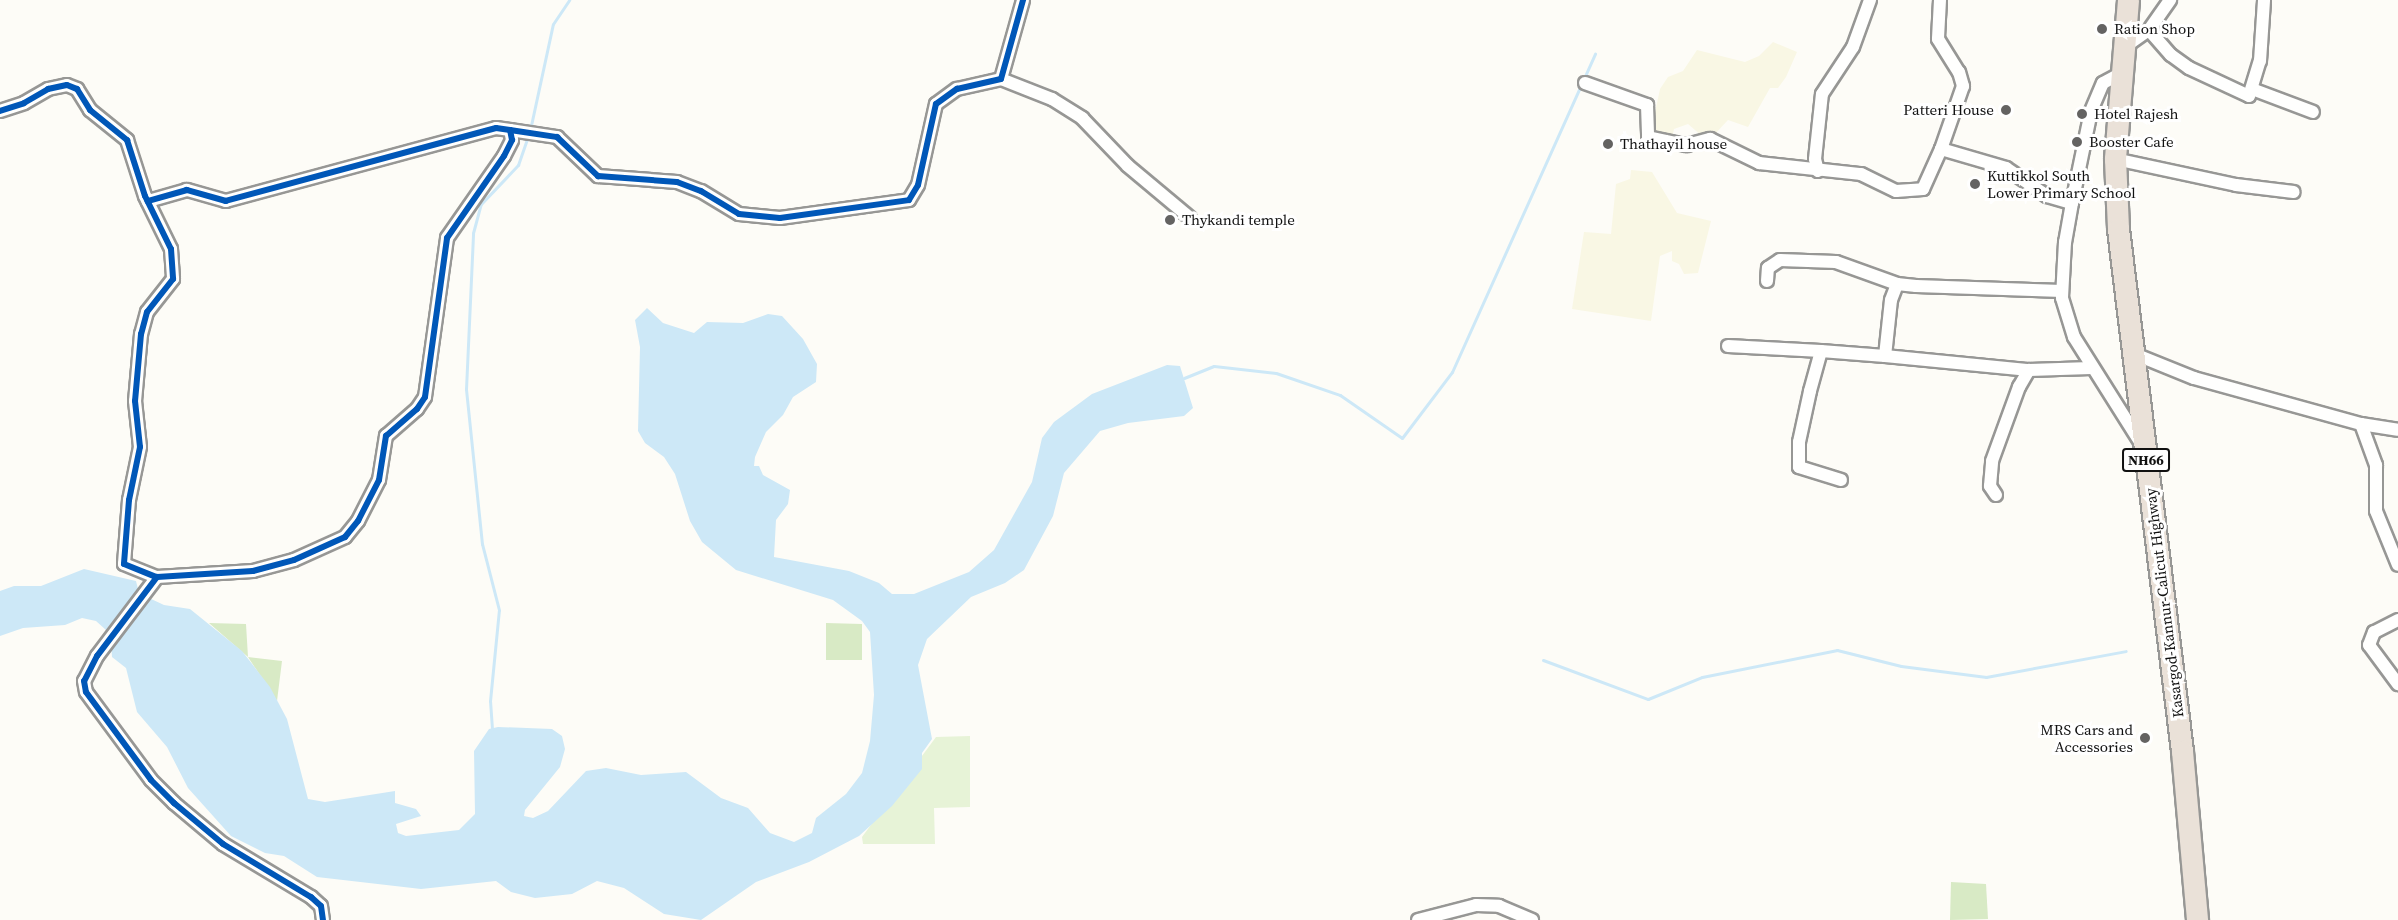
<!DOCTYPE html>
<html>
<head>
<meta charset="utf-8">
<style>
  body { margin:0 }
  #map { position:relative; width:2398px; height:920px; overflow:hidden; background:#fdfcf7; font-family:"Source Serif 4",serif }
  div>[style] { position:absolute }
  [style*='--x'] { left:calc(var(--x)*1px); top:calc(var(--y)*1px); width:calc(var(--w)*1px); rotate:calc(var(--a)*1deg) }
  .farmland>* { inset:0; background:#f9f7e4 }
  .green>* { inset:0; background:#e7f3d7 }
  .forest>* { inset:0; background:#d8eac5 }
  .water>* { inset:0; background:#cde8f7 }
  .stream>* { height:3px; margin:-1.5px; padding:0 1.5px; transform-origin:1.5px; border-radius:1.5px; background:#cde8f7 }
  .roads { filter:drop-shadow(2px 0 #979795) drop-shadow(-2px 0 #979795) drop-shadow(0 2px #979795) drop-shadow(0 -2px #979795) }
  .street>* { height:12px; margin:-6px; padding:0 6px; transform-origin:6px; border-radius:6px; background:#fffffe }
  .highway>* { height:21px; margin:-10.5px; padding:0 10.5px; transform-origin:10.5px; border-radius:10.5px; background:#eae1d8 }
  .cycleway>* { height:6px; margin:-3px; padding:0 3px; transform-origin:3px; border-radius:3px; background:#0057b8 }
  .dots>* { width:16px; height:16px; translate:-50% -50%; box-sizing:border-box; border:3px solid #fff; border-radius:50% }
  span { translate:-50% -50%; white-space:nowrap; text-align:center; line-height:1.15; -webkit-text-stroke:6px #fff; paint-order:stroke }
  .shield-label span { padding:2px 4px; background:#fff; border:2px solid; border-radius:4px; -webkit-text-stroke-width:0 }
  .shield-label { font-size:14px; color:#111; font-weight:700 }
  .poi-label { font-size:15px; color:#111 }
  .left { translate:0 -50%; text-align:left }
  .right { translate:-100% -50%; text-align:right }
  .street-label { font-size:15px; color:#111 }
</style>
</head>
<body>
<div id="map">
  <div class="farmland">
    <i style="clip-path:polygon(1773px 42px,1797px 52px,1786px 77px,1778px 88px,1770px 88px,1748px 127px,1728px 120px,1714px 135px,1702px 136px,1688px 124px,1674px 129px,1672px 138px,1651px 131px,1660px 89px,1668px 77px,1683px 71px,1697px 50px,1745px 62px,1759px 56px)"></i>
    <i style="clip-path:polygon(1631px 170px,1652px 172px,1677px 213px,1711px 221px,1698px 273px,1684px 274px,1679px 264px,1672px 261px,1672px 251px,1660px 256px,1651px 321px,1572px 309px,1584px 232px,1611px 234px,1616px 184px,1630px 179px)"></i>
  </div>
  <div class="green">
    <i style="clip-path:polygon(970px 736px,970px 807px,934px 808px,935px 844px,863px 844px,862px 837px,936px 737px)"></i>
  </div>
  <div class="forest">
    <i style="clip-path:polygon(209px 623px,246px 624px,248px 657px,282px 661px,277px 701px,248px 657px)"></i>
    <i style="clip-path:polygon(826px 623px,862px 624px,862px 660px,826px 660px)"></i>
    <i style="clip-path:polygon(1951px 882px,1986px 884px,1988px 919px,1950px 920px)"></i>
  </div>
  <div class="water">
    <i style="clip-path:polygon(647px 308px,663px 323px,694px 333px,707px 322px,743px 323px,768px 314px,782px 316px,803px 339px,817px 364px,816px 382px,793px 397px,783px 415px,766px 432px,755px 457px,754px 466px,759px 466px,763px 475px,790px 490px,788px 504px,776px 520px,774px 557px,849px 571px,879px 583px,892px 594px,914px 594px,969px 572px,994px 550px,1032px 482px,1042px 438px,1054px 422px,1092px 394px,1167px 365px,1180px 366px,1193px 408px,1184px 416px,1128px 423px,1100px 431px,1064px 473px,1053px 516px,1024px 570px,1005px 583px,971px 597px,927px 639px,918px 665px,932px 739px,922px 753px,922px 769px,892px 806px,859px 836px,809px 862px,756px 882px,701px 920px,664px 914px,624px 888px,597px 881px,572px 894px,535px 898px,511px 892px,496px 881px,421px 889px,317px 877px,284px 856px,265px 853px,231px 836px,188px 788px,167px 747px,137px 712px,126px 668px,112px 657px,111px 643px,149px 598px,164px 605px,190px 609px,242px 651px,270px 687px,287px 719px,308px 799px,325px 802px,395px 791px,395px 803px,416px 809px,421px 816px,396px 824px,398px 833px,406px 836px,459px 830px,475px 814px,474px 751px,489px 729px,498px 727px,552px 729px,562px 736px,565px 749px,560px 767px,525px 810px,524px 816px,533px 818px,548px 811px,586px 771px,606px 768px,641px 775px,686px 772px,721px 798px,748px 808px,770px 833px,794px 842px,812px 833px,816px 818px,846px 794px,862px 773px,870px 741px,874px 695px,870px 632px,862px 621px,833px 600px,736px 570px,702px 542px,690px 521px,675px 474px,664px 457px,645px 443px,638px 431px,640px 347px,635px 320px)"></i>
    <i style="clip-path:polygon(84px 569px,136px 581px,138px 589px,106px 630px,96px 621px,82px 618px,65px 625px,23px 628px,0 636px,0 591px,14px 586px,41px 586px)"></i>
  </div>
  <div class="stream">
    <i style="--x:530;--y:130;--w:108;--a:-77.8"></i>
    <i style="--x:553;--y:24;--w:29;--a:-56"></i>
    <i style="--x:1184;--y:378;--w:32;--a:-22"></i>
    <i style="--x:1214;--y:366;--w:62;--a:6.4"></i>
    <i style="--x:1276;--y:373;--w:68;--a:19"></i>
    <i style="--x:1340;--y:395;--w:75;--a:34.7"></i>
    <i style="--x:1402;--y:438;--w:83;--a:-52.9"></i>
    <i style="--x:1452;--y:372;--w:349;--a:-65.8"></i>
    <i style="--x:1543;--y:660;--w:112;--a:20.4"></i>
    <i style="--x:1648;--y:699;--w:58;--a:-22.2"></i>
    <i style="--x:1702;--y:677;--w:138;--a:-11.3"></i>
    <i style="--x:1837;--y:650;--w:66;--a:14"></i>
    <i style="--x:1901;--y:666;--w:86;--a:7.4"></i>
    <i style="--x:1986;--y:677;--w:142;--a:-10.5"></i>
    <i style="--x:492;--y:729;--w:28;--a:-94"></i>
    <i style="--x:490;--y:701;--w:91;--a:-84.4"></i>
    <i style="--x:499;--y:610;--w:68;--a:-104.4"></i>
    <i style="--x:482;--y:544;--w:156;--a:-95.9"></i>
    <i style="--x:466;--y:389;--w:156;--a:-87.4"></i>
    <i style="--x:473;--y:233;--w:30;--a:-75"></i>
    <i style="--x:481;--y:204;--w:54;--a:-46.5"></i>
    <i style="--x:518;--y:165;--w:31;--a:-71"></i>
  </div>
  <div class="roads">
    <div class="street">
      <i style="--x:1940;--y:0;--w:39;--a:93"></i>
      <i style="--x:1938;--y:39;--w:39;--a:58"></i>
      <i style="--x:1959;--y:72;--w:15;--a:74"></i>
      <i style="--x:1963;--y:86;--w:67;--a:109.2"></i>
      <i style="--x:1941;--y:149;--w:68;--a:16.3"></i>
      <i style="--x:2006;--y:168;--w:50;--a:34.3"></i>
      <i style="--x:2047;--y:196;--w:26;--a:16"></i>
      <i style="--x:2072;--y:203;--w:94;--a:-78.3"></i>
      <i style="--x:2091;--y:111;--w:30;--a:-67"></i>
      <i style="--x:2103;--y:83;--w:19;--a:-28"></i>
      <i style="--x:2149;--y:30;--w:33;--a:49"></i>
      <i style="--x:2171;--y:55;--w:22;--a:36"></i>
      <i style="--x:2189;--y:68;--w:66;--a:25"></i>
      <i style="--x:2249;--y:96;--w:37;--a:-73"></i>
      <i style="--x:2260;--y:61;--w:61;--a:-86.2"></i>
      <i style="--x:2123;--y:48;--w:32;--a:-35"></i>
      <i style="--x:2149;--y:30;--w:37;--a:-55"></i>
      <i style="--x:1001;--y:79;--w:55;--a:21.4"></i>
      <i style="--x:1052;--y:99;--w:36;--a:32"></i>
      <i style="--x:1082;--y:118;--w:66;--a:46.2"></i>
      <i style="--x:1128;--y:166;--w:80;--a:39.9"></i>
      <i style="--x:1585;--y:83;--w:66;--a:19.5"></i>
      <i style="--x:1647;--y:105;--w:32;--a:88"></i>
      <i style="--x:1648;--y:137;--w:40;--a:12"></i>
      <i style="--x:1687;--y:145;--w:24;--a:-15"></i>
      <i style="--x:1710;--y:139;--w:55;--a:26.1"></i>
      <i style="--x:1759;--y:163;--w:103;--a:6.2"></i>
      <i style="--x:1861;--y:174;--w:39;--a:26"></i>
      <i style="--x:1896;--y:191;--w:27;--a:-4"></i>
      <i style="--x:1923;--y:189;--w:44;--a:-65.8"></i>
      <i style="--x:2252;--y:89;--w:65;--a:20.7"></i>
      <i style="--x:0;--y:111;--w:25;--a:-18"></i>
      <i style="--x:24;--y:103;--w:28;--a:-30"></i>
      <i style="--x:48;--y:89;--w:19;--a:-12"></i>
      <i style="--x:67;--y:85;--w:11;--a:22"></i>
      <i style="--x:77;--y:89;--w:25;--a:58"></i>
      <i style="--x:90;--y:110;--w:48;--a:39"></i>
      <i style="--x:127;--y:140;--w:59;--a:72.2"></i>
      <i style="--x:145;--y:196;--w:59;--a:63.9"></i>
      <i style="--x:171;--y:249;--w:30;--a:86"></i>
      <i style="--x:173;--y:279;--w:42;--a:128.2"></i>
      <i style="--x:147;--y:312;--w:23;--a:105"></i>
      <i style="--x:141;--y:334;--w:67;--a:95.1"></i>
      <i style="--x:135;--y:401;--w:46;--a:83.8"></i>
      <i style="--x:140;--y:447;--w:54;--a:101.7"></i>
      <i style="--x:129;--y:500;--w:64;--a:94.5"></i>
      <i style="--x:124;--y:564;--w:35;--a:22"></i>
      <i style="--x:157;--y:577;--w:96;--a:-3.6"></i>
      <i style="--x:253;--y:571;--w:42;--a:-15"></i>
      <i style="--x:294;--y:560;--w:56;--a:-24.3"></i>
      <i style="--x:345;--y:537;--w:21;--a:-51"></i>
      <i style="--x:358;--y:521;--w:46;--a:-62.9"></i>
      <i style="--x:379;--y:480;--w:45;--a:-81"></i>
      <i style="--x:386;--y:436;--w:41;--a:-41.1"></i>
      <i style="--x:417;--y:409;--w:14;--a:-56"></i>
      <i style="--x:425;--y:397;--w:161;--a:-82.1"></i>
      <i style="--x:447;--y:238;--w:100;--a:-55.2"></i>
      <i style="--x:504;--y:156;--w:18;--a:-63"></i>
      <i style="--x:512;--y:140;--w:10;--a:-101"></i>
      <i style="--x:510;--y:130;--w:14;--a:-172"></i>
      <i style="--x:496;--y:128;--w:280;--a:164.9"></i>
      <i style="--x:226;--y:201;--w:41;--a:-164.2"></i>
      <i style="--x:187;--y:190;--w:41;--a:164.2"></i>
      <i style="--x:510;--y:130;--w:48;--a:8.5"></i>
      <i style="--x:557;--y:137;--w:57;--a:43.6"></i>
      <i style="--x:598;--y:176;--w:79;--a:4.3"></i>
      <i style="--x:677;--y:182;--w:26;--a:21"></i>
      <i style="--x:701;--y:191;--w:44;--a:31.2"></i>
      <i style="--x:739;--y:214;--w:41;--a:5.6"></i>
      <i style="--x:780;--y:218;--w:130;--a:-7.9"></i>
      <i style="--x:909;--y:200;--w:17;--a:-59"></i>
      <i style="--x:918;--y:185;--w:83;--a:-77.5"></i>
      <i style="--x:936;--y:104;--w:26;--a:-36"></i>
      <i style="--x:957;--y:89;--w:45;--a:-12.8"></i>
      <i style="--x:1001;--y:79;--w:82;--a:-74.4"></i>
      <i style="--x:2115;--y:159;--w:124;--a:12.1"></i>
      <i style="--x:2236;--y:185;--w:58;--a:6.9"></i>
      <i style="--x:1818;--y:171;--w:12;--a:-104"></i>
      <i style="--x:1815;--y:159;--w:65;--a:-83.9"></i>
      <i style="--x:1822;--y:94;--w:56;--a:-56.6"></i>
      <i style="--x:1853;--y:47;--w:50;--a:-70.1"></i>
      <i style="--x:2072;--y:203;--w:40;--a:100"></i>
      <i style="--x:2065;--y:242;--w:56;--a:93.1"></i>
      <i style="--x:2062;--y:298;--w:41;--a:72.9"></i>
      <i style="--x:2074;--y:337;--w:128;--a:57.8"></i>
      <i style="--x:1767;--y:281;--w:13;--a:-86"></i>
      <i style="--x:1768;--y:268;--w:14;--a:-34"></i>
      <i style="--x:1780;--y:260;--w:56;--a:2"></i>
      <i style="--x:1836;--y:262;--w:65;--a:19.8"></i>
      <i style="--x:1897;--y:284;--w:19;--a:6"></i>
      <i style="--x:1916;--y:286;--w:146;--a:2"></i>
      <i style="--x:1728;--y:346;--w:93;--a:3.1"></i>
      <i style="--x:2132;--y:353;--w:67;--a:22"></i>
      <i style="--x:2194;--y:378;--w:173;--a:15.4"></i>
      <i style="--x:2361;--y:424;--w:37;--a:9"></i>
      <i style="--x:1885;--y:356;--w:145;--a:5.6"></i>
      <i style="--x:2361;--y:424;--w:44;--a:69.9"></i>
      <i style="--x:2376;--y:465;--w:46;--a:90"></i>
      <i style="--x:2376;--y:511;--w:58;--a:67.8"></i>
      <i style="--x:1841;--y:480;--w:44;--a:-162.8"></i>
      <i style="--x:1799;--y:467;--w:25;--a:-90"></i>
      <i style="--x:1799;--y:442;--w:52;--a:-77.8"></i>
      <i style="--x:1810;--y:391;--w:41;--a:-74.6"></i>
      <i style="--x:1821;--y:351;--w:64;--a:4.5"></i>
      <i style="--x:1885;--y:356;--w:56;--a:-83.9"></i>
      <i style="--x:1891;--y:300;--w:17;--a:-69"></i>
      <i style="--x:1996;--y:495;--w:11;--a:-124"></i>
      <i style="--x:1990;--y:486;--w:25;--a:-85"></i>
      <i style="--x:1992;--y:461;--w:79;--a:-70"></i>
      <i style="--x:2019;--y:387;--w:20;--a:-60"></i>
      <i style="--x:2029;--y:370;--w:62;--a:-1.8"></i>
      <i style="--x:157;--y:577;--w:99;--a:127.2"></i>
      <i style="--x:97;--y:656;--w:28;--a:117"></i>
      <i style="--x:84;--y:681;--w:11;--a:80"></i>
      <i style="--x:86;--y:692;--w:109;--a:53.5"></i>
      <i style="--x:151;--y:780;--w:33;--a:45"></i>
      <i style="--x:174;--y:803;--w:64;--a:39.9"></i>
      <i style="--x:223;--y:844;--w:103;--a:31.1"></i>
      <i style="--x:311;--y:897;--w:13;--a:42"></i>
      <i style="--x:321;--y:906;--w:14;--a:82"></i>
      <i style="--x:2398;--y:620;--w:27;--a:153"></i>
      <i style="--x:2374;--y:632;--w:14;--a:111"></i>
      <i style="--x:2369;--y:645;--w:49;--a:53.4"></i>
      <i style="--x:1418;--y:920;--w:60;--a:-14.5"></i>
      <i style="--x:1476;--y:905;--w:23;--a:2"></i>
      <i style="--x:1499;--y:906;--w:36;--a:23"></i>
    </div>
    <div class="highway">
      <i style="--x:2128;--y:0;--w:160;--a:94.7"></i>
      <i style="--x:2115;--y:159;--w:70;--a:87.5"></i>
      <i style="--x:2118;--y:229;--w:526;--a:83.01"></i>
      <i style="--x:2182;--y:751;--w:170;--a:84.9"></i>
    </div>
  </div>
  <div class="cycleway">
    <i style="--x:0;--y:111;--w:25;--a:-18"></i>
    <i style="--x:24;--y:103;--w:28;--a:-30"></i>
    <i style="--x:48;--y:89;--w:19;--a:-12"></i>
    <i style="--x:67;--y:85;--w:11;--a:22"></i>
    <i style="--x:77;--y:89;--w:25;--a:58"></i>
    <i style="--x:90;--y:110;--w:48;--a:39"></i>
    <i style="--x:127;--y:140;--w:59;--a:72.2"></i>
    <i style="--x:145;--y:196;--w:59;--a:63.9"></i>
    <i style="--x:171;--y:249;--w:30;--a:86"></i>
    <i style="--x:173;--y:279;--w:42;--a:128.2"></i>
    <i style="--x:147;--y:312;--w:23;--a:105"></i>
    <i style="--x:141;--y:334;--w:67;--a:95.1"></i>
    <i style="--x:135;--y:401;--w:46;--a:83.8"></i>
    <i style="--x:140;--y:447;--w:54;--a:101.7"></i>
    <i style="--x:129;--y:500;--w:64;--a:94.5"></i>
    <i style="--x:124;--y:564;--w:35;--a:22"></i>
    <i style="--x:157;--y:577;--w:96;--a:-3.6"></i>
    <i style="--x:253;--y:571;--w:42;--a:-15"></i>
    <i style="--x:294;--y:560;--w:56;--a:-24.3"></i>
    <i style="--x:345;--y:537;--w:21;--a:-51"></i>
    <i style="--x:358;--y:521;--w:46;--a:-62.9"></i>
    <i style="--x:379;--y:480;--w:45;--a:-81"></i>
    <i style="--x:386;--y:436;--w:41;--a:-41.1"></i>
    <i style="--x:417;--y:409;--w:14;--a:-56"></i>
    <i style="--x:425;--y:397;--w:161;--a:-82.1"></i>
    <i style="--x:447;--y:238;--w:100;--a:-55.2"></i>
    <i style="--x:504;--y:156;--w:18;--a:-63"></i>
    <i style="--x:512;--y:140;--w:10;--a:-101"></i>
    <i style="--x:510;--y:130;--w:14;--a:-172"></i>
    <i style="--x:496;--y:128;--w:280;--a:164.9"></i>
    <i style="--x:226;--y:201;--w:41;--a:-164.2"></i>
    <i style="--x:187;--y:190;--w:41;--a:164.2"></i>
    <i style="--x:510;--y:130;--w:48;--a:8.5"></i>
    <i style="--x:557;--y:137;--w:57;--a:43.6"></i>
    <i style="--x:598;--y:176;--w:79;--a:4.3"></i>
    <i style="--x:677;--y:182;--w:26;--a:21"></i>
    <i style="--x:701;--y:191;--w:44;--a:31.2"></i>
    <i style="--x:739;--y:214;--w:41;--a:5.6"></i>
    <i style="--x:780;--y:218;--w:130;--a:-7.9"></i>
    <i style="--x:909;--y:200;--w:17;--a:-59"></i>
    <i style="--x:918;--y:185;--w:83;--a:-77.5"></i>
    <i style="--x:936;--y:104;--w:26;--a:-36"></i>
    <i style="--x:957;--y:89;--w:45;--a:-12.8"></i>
    <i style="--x:1001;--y:79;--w:82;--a:-74.4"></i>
    <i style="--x:157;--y:577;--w:99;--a:127.2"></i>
    <i style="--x:97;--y:656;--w:28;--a:117"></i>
    <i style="--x:84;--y:681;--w:11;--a:80"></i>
    <i style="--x:86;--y:692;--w:109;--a:53.5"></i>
    <i style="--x:151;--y:780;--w:33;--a:45"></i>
    <i style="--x:174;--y:803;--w:64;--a:39.9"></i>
    <i style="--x:223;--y:844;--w:103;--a:31.1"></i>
    <i style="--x:311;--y:897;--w:13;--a:42"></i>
    <i style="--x:321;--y:906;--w:14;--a:82"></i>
  </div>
  <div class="dots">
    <i style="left:2102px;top:29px;background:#646362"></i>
    <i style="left:2006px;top:110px;background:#646362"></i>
    <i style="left:2082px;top:114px;background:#646362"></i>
    <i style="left:2077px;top:142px;background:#646362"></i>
    <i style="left:1608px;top:144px;background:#646362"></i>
    <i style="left:1975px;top:184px;background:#646362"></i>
    <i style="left:1170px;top:220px;background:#646362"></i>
    <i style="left:2145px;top:738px;background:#646362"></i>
  </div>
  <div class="shield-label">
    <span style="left:2146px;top:460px">NH66</span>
  </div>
  <div class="poi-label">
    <span class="left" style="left:2114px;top:29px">Ration Shop</span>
    <span class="right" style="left:1994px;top:110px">Patteri House</span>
    <span class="left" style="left:2094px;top:114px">Hotel Rajesh</span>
    <span class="left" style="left:2089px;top:142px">Booster Cafe</span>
    <span class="left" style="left:1620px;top:144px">Thathayil house</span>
    <span class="left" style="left:1987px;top:184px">Kuttikkol South<br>Lower Primary School</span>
    <span class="left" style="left:1182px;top:220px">Thykandi temple</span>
    <span class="right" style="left:2133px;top:738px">MRS Cars and<br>Accessories</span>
  </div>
  <div class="street-label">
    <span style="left:2164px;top:603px;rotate:-97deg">Kasargod-Kannur-Calicut Highway</span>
  </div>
</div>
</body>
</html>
